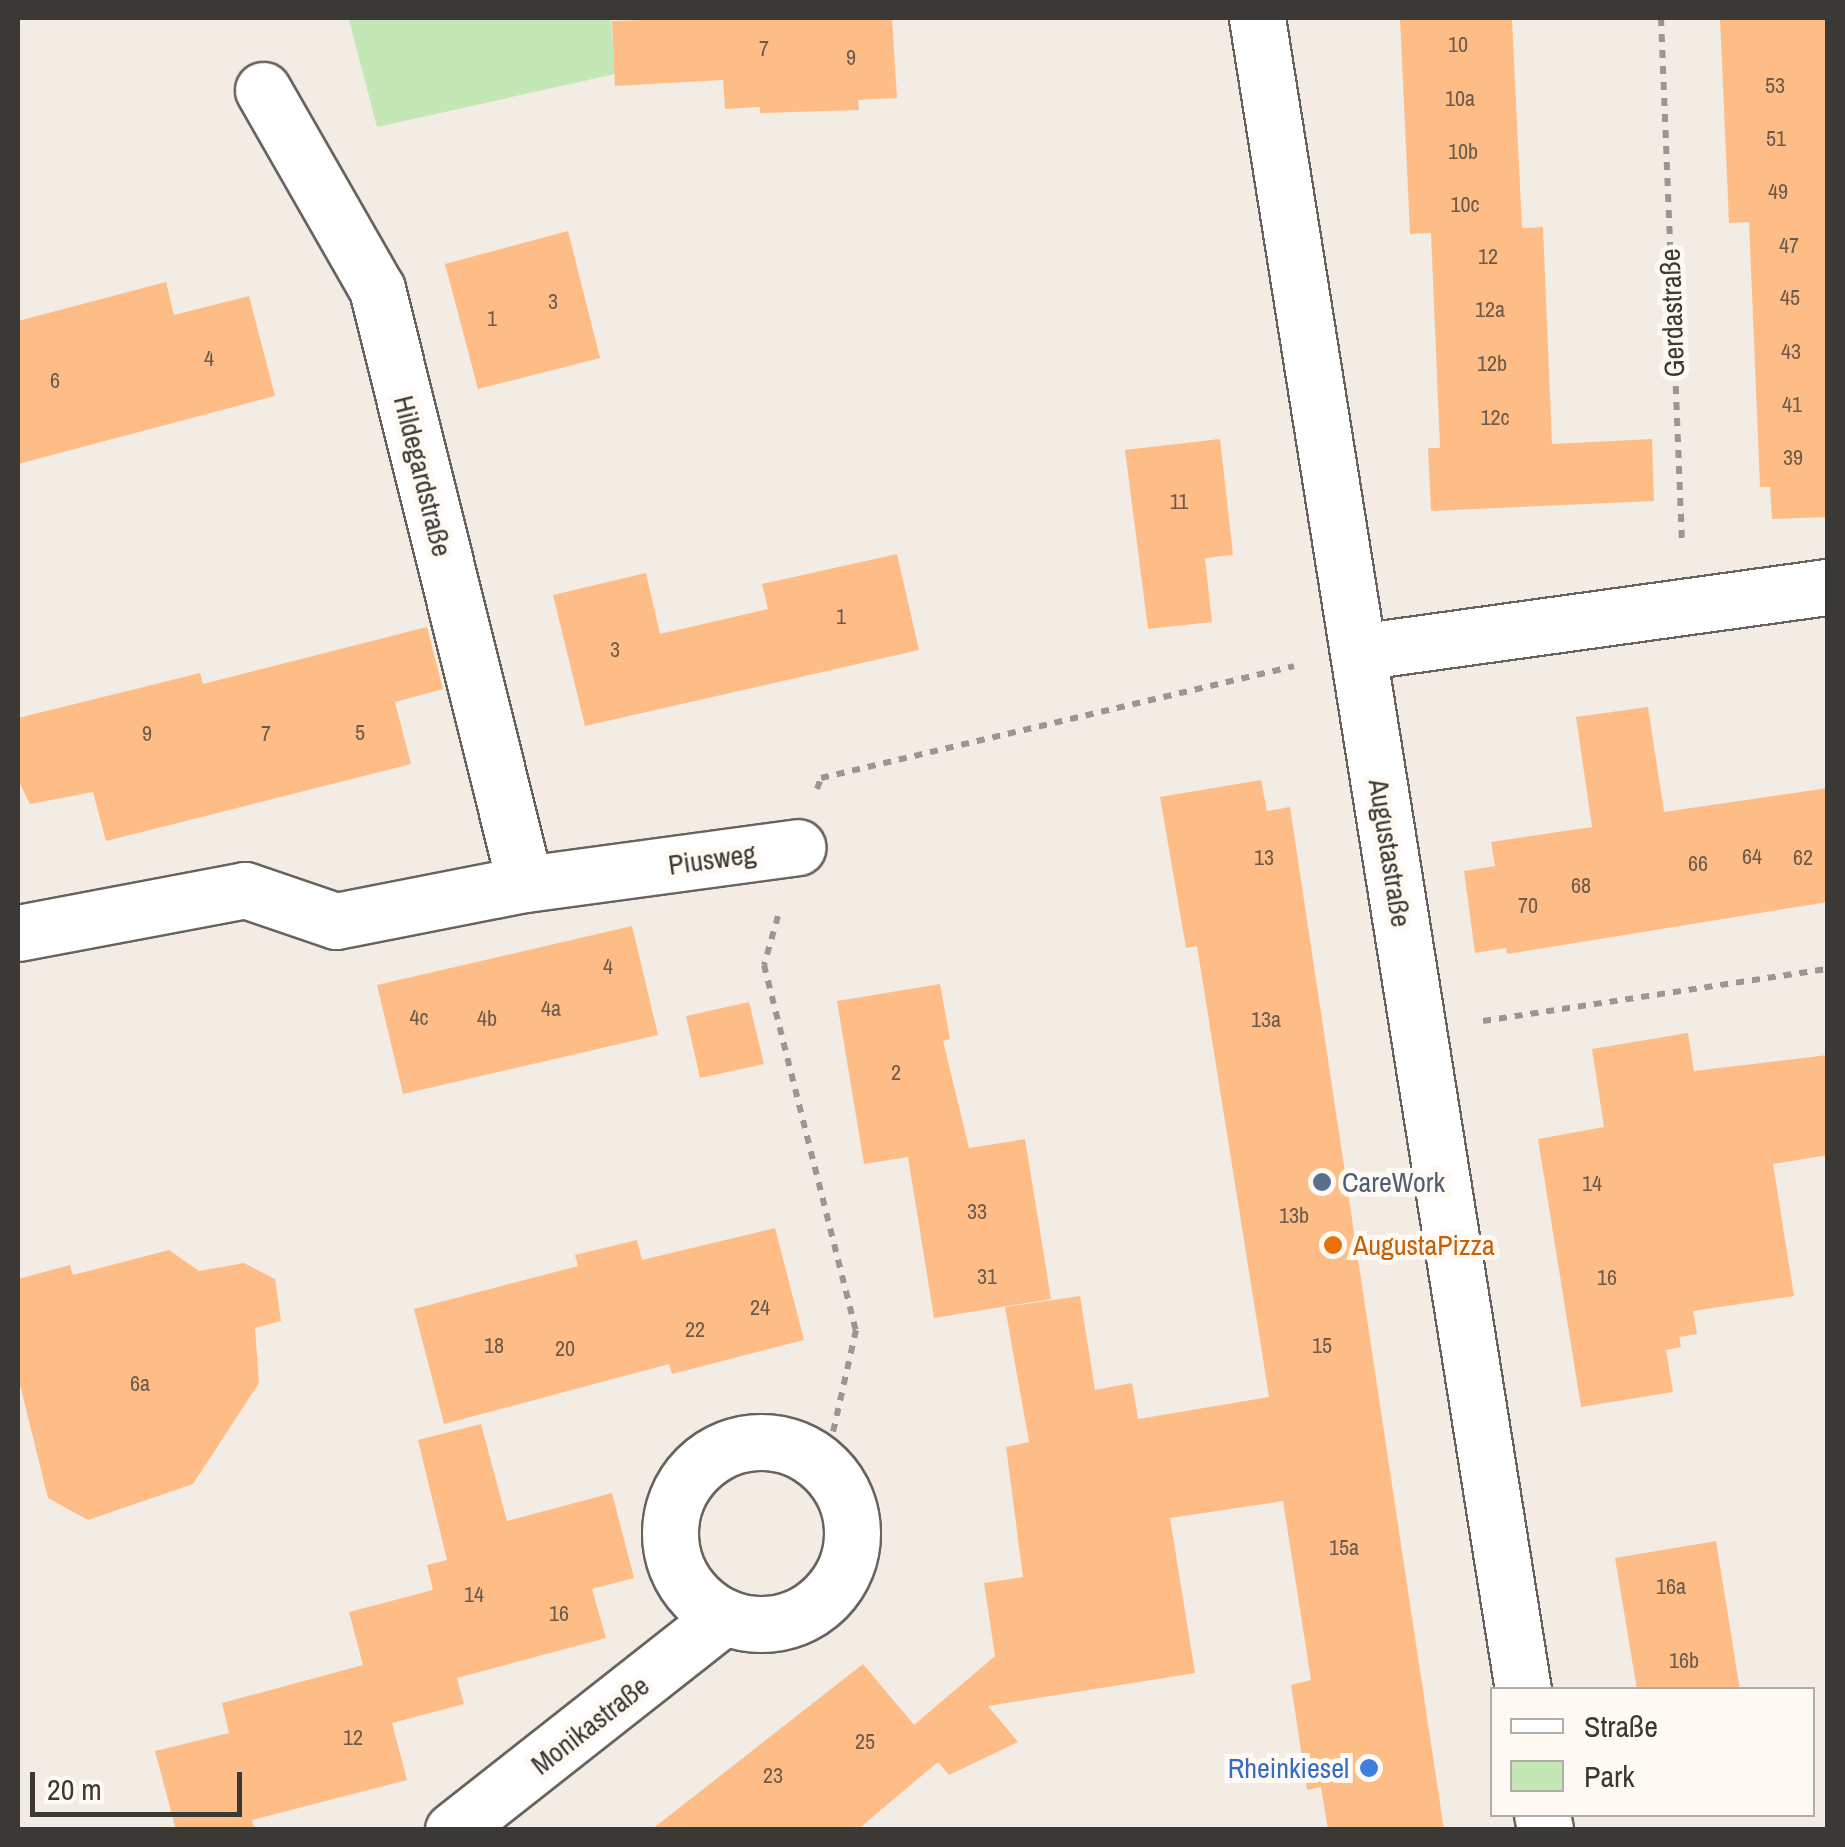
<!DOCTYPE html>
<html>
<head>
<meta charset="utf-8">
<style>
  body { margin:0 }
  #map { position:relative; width:1845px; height:1847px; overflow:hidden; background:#f2ece4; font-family:"Archivo Narrow",sans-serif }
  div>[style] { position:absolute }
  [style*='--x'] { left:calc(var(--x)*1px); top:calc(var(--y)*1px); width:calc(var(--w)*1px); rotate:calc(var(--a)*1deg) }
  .green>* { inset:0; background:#c3e7b5 }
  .building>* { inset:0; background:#febd87 }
  .path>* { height:6px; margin-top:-3px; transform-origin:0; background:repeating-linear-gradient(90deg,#9a9690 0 8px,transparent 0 16px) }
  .roads { filter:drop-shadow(2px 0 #68635c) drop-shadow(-2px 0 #68635c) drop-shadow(0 2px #68635c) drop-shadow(0 -2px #68635c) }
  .street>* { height:55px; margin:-27.5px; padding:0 27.5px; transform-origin:27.5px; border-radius:27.5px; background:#fff }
  .street>.ring { margin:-27.5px; padding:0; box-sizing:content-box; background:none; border:55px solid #fff; border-radius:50% }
  .dots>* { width:28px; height:28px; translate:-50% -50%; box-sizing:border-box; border:5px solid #fefaf3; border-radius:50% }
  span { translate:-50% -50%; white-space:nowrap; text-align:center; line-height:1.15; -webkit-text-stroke:10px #fefaf3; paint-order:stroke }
  .number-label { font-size:22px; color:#6c5a4a }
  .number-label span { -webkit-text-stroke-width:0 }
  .street-label { font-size:28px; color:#3b3936 }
  .service-label { font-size:28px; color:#4e5e75 }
  .left { translate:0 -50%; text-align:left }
  .food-label { font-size:28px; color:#c56008 }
  .shop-label { font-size:28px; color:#366cbe }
  .right { translate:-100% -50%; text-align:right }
  .frame { position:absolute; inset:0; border:20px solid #3b3936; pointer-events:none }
  .legend { position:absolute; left:1490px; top:1687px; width:325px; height:130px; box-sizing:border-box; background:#fefaf3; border:2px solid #b0ada7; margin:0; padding:12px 18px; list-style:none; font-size:30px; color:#3b3936 }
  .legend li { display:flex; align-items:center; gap:20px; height:50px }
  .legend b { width:50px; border:2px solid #b0ada7 }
  .scale { position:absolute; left:30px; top:1772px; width:212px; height:45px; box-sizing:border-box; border:5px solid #3b3936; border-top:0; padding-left:12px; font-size:30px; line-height:35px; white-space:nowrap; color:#3b3936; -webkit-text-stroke:8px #fefaf3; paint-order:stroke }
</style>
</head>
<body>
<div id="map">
  <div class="green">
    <i style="clip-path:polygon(611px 18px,615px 74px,377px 127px,349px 20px)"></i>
  </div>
  <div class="building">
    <i style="clip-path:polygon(698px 18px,892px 18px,897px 98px,858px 100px,859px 110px,760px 113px,760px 107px,725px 109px,723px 80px,615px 86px,612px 21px)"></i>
    <i style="clip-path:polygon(1400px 18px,1512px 18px,1522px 228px,1543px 227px,1552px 444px,1652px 439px,1654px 501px,1431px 511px,1428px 448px,1440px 448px,1431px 233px,1410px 234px)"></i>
    <i style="clip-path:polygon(1720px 18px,1828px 18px,1828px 517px,1772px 519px,1770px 487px,1760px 487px,1749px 222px,1729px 223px)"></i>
    <i style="clip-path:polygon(568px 231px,600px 358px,478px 389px,445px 264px)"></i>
    <i style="clip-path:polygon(166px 282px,174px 315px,249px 296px,275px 396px,18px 464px,18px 321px)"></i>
    <i style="clip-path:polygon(1220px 439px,1233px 555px,1205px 558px,1212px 622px,1148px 629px,1125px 450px)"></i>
    <i style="clip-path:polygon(897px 554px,919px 650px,585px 726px,553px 595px,646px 573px,660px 634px,768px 609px,762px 584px)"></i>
    <i style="clip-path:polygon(427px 627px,443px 689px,395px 702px,411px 764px,106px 841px,93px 792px,30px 804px,18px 780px,18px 718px,200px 673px,203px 684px)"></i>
    <i style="clip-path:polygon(1648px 707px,1664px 812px,1828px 788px,1828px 902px,1507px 954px,1506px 948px,1475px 953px,1464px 871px,1495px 866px,1491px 842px,1592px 827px,1576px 717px)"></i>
    <i style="clip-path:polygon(1261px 780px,1267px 811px,1290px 807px,1444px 1830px,1328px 1830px,1321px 1787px,1307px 1790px,1291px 1685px,1311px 1680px,1283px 1501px,1170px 1518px,1195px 1673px,988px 1706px,1018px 1742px,949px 1775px,938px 1762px,857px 1830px,651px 1830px,863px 1664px,914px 1725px,995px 1656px,984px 1583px,1023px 1577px,1006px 1447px,1029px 1442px,1005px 1307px,1080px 1296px,1095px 1390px,1132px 1383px,1138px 1419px,1269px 1397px,1197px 946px,1186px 948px,1160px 797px)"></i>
    <i style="clip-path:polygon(632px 926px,658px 1035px,403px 1094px,377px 985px)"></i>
    <i style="clip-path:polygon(940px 984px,950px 1039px,943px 1041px,969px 1148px,1025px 1139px,1051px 1299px,934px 1318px,908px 1157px,864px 1164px,837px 1001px)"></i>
    <i style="clip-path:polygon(749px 1002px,764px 1064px,700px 1078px,686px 1016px)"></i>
    <i style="clip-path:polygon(1688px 1033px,1694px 1071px,1828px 1055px,1828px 1155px,1773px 1164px,1794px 1296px,1693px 1311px,1697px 1334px,1679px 1337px,1681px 1347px,1666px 1350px,1673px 1392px,1581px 1407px,1538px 1139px,1604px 1127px,1592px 1049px)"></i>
    <i style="clip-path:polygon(775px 1228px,804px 1340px,672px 1374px,669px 1364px,444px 1424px,414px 1309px,578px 1266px,575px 1255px,637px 1240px,642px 1260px)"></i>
    <i style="clip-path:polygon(169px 1250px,199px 1271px,244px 1263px,275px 1279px,281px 1321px,255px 1328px,259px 1383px,193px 1484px,88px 1520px,48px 1498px,18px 1377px,18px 1279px,70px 1265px,73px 1275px)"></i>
    <i style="clip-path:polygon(481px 1424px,507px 1521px,612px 1493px,634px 1578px,592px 1589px,606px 1638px,457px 1678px,464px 1704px,392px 1723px,407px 1780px,252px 1820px,255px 1830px,176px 1830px,155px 1751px,229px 1733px,222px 1703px,363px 1665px,349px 1612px,433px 1590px,427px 1565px,447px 1560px,418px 1440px)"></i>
    <i style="clip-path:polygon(1716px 1541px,1740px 1690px,1637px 1690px,1615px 1558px)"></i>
  </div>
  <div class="path">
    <i style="--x:1661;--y:18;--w:525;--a:87.71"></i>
    <i style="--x:817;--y:789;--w:12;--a:-70"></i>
    <i style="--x:821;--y:778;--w:486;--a:-13.3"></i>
    <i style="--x:778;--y:916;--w:51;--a:105.9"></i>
    <i style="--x:764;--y:965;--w:376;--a:75.9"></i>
    <i style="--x:856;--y:1330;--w:141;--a:102.7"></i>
    <i style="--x:1483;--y:1021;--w:349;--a:-8.6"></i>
  </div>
  <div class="roads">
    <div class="street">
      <i style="--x:1257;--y:18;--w:1693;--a:80.96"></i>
      <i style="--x:263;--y:90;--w:229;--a:60.2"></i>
      <i style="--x:377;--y:289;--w:613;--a:76.03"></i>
      <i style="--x:1358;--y:652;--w:474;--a:-7.9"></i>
      <i style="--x:18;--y:933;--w:231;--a:-10.7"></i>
      <i style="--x:245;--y:890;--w:96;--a:18.8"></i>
      <i style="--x:336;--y:921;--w:193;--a:-11.1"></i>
      <i style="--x:525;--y:884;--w:275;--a:-7.7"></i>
      <i class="ring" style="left:670px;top:1442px;width:127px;height:127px"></i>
      <i style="--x:1542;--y:1814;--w:16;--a:79"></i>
      <i style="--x:453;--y:1830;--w:345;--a:-38.2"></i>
    </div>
  </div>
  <div class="dots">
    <i style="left:1322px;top:1182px;background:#5c6f8a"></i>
    <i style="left:1333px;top:1245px;background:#e8710a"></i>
    <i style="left:1369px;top:1768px;background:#3f7fe0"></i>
  </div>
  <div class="number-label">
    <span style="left:1458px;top:45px">10</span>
    <span style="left:764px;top:49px">7</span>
    <span style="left:851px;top:58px">9</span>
    <span style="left:1775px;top:86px">53</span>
    <span style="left:1460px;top:99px">10a</span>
    <span style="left:1776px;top:139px">51</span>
    <span style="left:1463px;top:152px">10b</span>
    <span style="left:1778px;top:192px">49</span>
    <span style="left:1465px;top:205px">10c</span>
    <span style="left:1789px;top:246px">47</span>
    <span style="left:1488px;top:257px">12</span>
    <span style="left:1790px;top:298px">45</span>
    <span style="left:553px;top:302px">3</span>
    <span style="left:1490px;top:310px">12a</span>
    <span style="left:492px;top:319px">1</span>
    <span style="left:1791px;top:352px">43</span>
    <span style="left:209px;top:359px">4</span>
    <span style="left:1492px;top:364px">12b</span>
    <span style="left:55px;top:381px">6</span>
    <span style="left:1792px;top:405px">41</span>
    <span style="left:1495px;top:418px">12c</span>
    <span style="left:1793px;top:458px">39</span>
    <span style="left:1179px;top:502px">11</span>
    <span style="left:841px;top:617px">1</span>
    <span style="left:615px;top:650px">3</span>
    <span style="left:360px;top:733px">5</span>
    <span style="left:147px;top:734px">9</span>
    <span style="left:266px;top:734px">7</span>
    <span style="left:1752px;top:857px">64</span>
    <span style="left:1264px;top:858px">13</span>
    <span style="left:1803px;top:858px">62</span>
    <span style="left:1698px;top:864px">66</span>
    <span style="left:1581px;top:886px">68</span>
    <span style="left:1528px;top:906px">70</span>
    <span style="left:608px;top:967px">4</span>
    <span style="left:551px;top:1009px">4a</span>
    <span style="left:419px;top:1018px">4c</span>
    <span style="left:487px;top:1019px">4b</span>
    <span style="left:1266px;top:1020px">13a</span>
    <span style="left:896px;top:1073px">2</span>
    <span style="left:1592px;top:1184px">14</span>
    <span style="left:977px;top:1212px">33</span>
    <span style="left:1294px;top:1216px">13b</span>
    <span style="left:987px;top:1277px">31</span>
    <span style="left:1607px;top:1278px">16</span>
    <span style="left:760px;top:1308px">24</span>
    <span style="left:695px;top:1330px">22</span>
    <span style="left:494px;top:1346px">18</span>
    <span style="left:1322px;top:1346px">15</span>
    <span style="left:565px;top:1349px">20</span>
    <span style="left:140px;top:1384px">6a</span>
    <span style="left:1344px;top:1548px">15a</span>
    <span style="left:1671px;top:1587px">16a</span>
    <span style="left:474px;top:1595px">14</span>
    <span style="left:559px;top:1614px">16</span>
    <span style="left:1684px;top:1661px">16b</span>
    <span style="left:353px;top:1738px">12</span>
    <span style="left:865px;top:1742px">25</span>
    <span style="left:773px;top:1776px">23</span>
  </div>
  <div class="street-label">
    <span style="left:1672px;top:313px;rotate:-92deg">Gerdastraße</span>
    <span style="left:423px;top:476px;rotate:76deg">Hildegardstraße</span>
    <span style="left:1390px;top:853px;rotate:81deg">Augustastraße</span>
    <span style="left:712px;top:859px;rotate:-8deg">Piusweg</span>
    <span style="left:590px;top:1725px;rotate:-38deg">Monikastraße</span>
  </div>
  <div class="service-label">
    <span class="left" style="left:1342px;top:1182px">CareWork</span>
  </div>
  <div class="food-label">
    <span class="left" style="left:1353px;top:1245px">AugustaPizza</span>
  </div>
  <div class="shop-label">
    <span class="right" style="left:1349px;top:1768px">Rheinkiesel</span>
  </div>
  <div class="frame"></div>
  <ul class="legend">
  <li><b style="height:12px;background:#fff"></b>Straße</li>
  <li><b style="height:28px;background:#c3e7b5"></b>Park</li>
  </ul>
  <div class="scale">20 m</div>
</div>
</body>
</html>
